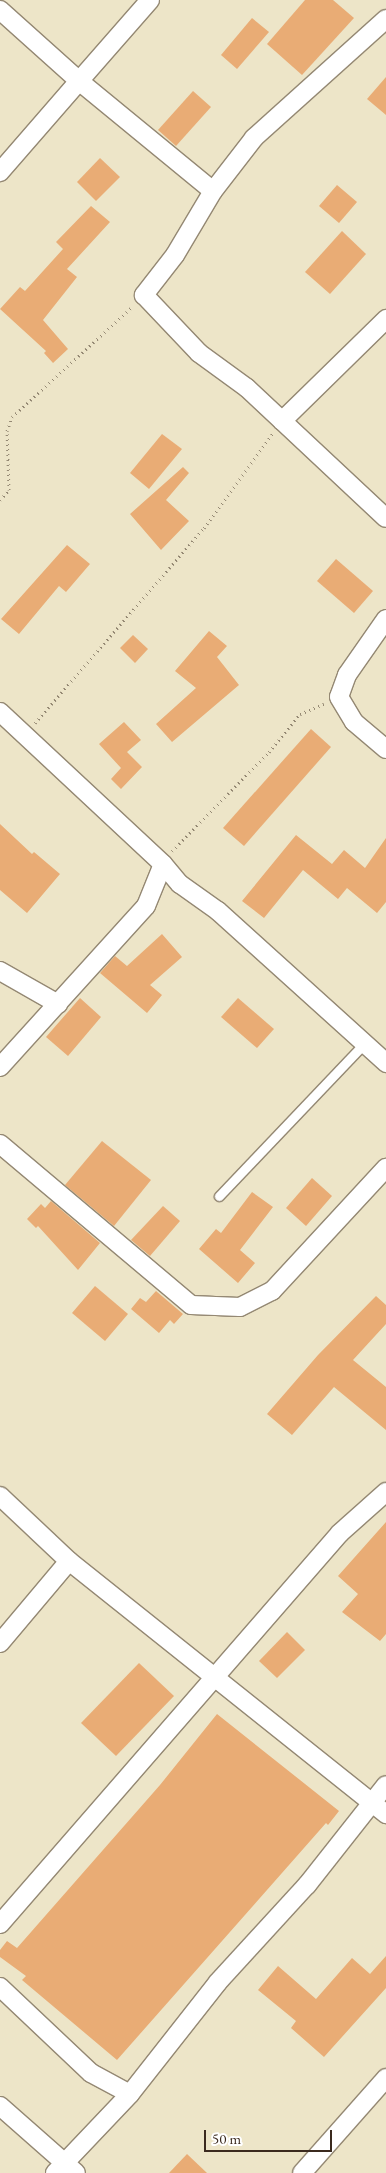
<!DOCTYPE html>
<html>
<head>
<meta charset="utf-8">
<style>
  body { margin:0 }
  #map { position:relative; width:386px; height:2173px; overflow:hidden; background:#ede5c8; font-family:"EB Garamond",serif }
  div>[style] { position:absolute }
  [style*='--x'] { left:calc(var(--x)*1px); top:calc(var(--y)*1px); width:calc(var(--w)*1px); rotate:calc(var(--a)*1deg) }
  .building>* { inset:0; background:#e9ac75 }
  .path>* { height:3px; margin-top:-1.5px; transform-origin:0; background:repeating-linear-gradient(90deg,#948873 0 1px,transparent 0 5px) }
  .roads { filter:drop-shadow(1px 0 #948873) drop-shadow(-1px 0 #948873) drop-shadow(0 1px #948873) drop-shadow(0 -1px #948873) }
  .lane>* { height:9px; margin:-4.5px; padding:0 4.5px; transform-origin:4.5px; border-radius:4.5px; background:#fff }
  .street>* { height:18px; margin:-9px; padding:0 9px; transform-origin:9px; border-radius:9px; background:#fff }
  span { translate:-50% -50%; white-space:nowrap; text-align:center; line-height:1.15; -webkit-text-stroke:4px #fff; paint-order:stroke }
  .scale { position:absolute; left:204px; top:2130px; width:128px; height:22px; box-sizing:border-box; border:2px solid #3b2a1e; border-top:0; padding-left:6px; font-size:15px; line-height:18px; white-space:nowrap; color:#3b2a1e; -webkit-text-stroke:4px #fff; paint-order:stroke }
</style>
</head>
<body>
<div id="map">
  <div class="building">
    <i style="clip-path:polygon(305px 0,333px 0,354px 18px,302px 75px,267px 44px)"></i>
    <i style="clip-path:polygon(252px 18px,269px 32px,237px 69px,221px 55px)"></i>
    <i style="clip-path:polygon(386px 77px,386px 115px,367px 99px)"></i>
    <i style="clip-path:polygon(193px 91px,211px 107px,176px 146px,158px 130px)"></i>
    <i style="clip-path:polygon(100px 158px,120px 177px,96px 201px,77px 182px)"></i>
    <i style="clip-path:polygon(337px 185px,357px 202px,339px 223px,319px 206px)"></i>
    <i style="clip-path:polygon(91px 206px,110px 222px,67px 269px,77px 277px,43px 320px,68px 349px,53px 363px,44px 353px,46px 351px,0 309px,20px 287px,25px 291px,63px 249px,56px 242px)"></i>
    <i style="clip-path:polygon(342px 231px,366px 254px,330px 294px,305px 272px)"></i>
    <i style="clip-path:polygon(162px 434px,182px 449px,149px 489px,130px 473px)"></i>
    <i style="clip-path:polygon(183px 467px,189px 473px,166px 500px,189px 521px,161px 550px,130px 514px)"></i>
    <i style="clip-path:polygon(67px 545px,90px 564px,66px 592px,59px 586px,19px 634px,1px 619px)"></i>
    <i style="clip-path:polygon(336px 559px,373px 591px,354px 613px,317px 581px)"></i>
    <i style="clip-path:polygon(209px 631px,227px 646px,217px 657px,239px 685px,172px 742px,156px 724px,196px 688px,175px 671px)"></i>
    <i style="clip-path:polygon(133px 635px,148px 649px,135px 663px,120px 648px)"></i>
    <i style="clip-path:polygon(124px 722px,141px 740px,127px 752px,142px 767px,121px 789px,111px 779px,121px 768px,99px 744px)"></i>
    <i style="clip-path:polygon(311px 729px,331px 747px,244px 846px,223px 828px)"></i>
    <i style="clip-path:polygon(0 824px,32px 854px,34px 852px,60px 874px,27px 913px,0 890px)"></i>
    <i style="clip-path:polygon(296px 835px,332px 864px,344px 850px,365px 868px,386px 838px,386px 902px,377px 913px,347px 888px,338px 899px,303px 870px,264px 918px,242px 901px)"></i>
    <i style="clip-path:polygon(162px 934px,182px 957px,150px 985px,162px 995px,147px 1013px,100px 973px,115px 956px,127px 966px)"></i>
    <i style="clip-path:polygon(80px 998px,101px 1017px,68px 1056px,46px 1037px)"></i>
    <i style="clip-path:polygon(238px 998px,274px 1029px,257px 1048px,221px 1017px)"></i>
    <i style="clip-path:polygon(102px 1141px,151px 1180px,114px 1226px,65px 1185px)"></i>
    <i style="clip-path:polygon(312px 1178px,332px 1196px,306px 1226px,286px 1208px)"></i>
    <i style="clip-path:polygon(252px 1192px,273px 1207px,240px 1250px,255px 1263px,238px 1283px,199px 1249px,216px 1229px,221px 1233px)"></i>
    <i style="clip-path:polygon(51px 1201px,100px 1243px,78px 1270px,38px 1226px,36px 1228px,27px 1219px,41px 1204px,45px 1208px)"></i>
    <i style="clip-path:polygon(163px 1206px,180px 1221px,150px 1256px,131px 1240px)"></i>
    <i style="clip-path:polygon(95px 1286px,128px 1314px,105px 1341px,72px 1313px)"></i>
    <i style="clip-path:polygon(156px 1291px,183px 1314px,174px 1324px,170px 1320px,159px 1333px,131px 1309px,140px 1298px,146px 1302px)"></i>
    <i style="clip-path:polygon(376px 1296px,386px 1305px,386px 1324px,353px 1360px,386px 1387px,386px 1430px,334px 1387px,292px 1435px,267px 1414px,318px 1355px)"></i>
    <i style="clip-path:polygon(386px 1522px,386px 1634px,380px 1641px,342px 1612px,358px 1594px,338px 1576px)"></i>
    <i style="clip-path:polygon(287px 1632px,305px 1650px,277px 1678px,259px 1661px)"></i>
    <i style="clip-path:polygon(139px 1663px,174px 1696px,116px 1756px,81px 1723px)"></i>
    <i style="clip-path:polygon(217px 1714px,339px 1811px,328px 1825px,326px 1823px,117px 2060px,22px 1980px,26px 1976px,0 1957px,0 1950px,7px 1941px,17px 1948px,160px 1785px)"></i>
    <i style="clip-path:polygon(386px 1956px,386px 1988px,324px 2057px,291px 2028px,296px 2021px,258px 1990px,278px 1966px,316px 1999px,352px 1958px,370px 1974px)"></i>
    <i style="clip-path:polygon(187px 2154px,207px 2173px,169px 2173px)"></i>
  </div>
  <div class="path">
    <i style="--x:0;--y:500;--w:13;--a:-48"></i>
    <i style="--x:9;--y:490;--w:59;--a:-91.9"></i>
    <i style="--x:7;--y:431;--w:15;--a:-70"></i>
    <i style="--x:12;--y:417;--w:164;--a:-42.5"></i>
    <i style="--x:35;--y:723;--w:258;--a:-49.1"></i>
    <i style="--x:204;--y:528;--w:117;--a:-54"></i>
    <i style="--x:172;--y:851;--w:139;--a:-45.6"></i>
    <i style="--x:269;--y:752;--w:49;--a:-50.8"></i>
    <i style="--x:300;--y:714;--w:26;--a:-23"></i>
  </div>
  <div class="roads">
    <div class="lane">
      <i style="--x:219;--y:1196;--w:209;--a:-46.4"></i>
    </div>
    <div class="street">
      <i style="--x:150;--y:0;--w:108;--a:131.2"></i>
      <i style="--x:79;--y:81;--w:173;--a:39.4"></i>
      <i style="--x:0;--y:10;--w:106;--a:41.9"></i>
      <i style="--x:79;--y:81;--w:121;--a:131"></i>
      <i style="--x:386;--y:19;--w:178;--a:138"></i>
      <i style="--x:254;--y:138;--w:67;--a:127.7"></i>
      <i style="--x:213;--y:191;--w:74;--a:120.7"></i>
      <i style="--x:175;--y:255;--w:51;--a:127.8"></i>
      <i style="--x:144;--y:295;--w:80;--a:46.5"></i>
      <i style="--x:199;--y:353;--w:59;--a:36.1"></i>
      <i style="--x:247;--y:388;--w:190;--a:43.1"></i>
      <i style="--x:282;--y:421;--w:146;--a:-44.4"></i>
      <i style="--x:386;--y:619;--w:68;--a:124.9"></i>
      <i style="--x:347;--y:675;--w:23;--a:110"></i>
      <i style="--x:339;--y:697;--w:29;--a:59"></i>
      <i style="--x:354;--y:722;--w:42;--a:40.2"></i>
      <i style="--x:0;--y:712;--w:223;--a:43"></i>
      <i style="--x:163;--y:864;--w:26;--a:50"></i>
      <i style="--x:180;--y:884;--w:47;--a:35.4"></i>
      <i style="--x:218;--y:911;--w:227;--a:42.1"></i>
      <i style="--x:0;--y:971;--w:67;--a:29.6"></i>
      <i style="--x:0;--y:1067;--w:217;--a:-47.8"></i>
      <i style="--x:146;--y:906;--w:45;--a:-68"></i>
      <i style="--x:0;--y:1144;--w:250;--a:40.1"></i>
      <i style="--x:191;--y:1305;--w:49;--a:2.3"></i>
      <i style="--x:240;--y:1307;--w:36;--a:-27"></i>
      <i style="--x:272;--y:1291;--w:168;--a:-47.2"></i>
      <i style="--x:0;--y:1496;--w:95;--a:43.3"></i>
      <i style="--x:69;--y:1561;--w:406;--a:38.6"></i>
      <i style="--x:0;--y:1643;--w:107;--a:-49.9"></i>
      <i style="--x:0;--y:1924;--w:518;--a:-48.99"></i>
      <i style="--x:340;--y:1533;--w:62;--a:-41.7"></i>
      <i style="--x:0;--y:1987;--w:125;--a:43.4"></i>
      <i style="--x:91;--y:2073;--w:44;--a:28.3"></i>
      <i style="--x:0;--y:2106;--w:101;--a:41.4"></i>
      <i style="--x:55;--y:2173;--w:109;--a:-46.5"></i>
      <i style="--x:130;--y:2094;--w:142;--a:-51.8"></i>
      <i style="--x:218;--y:1982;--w:132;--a:-47.5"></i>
      <i style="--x:307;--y:1885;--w:127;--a:-51.7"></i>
      <i style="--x:302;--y:2173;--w:127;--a:-48.5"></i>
    </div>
  </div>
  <div class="scale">50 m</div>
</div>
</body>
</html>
